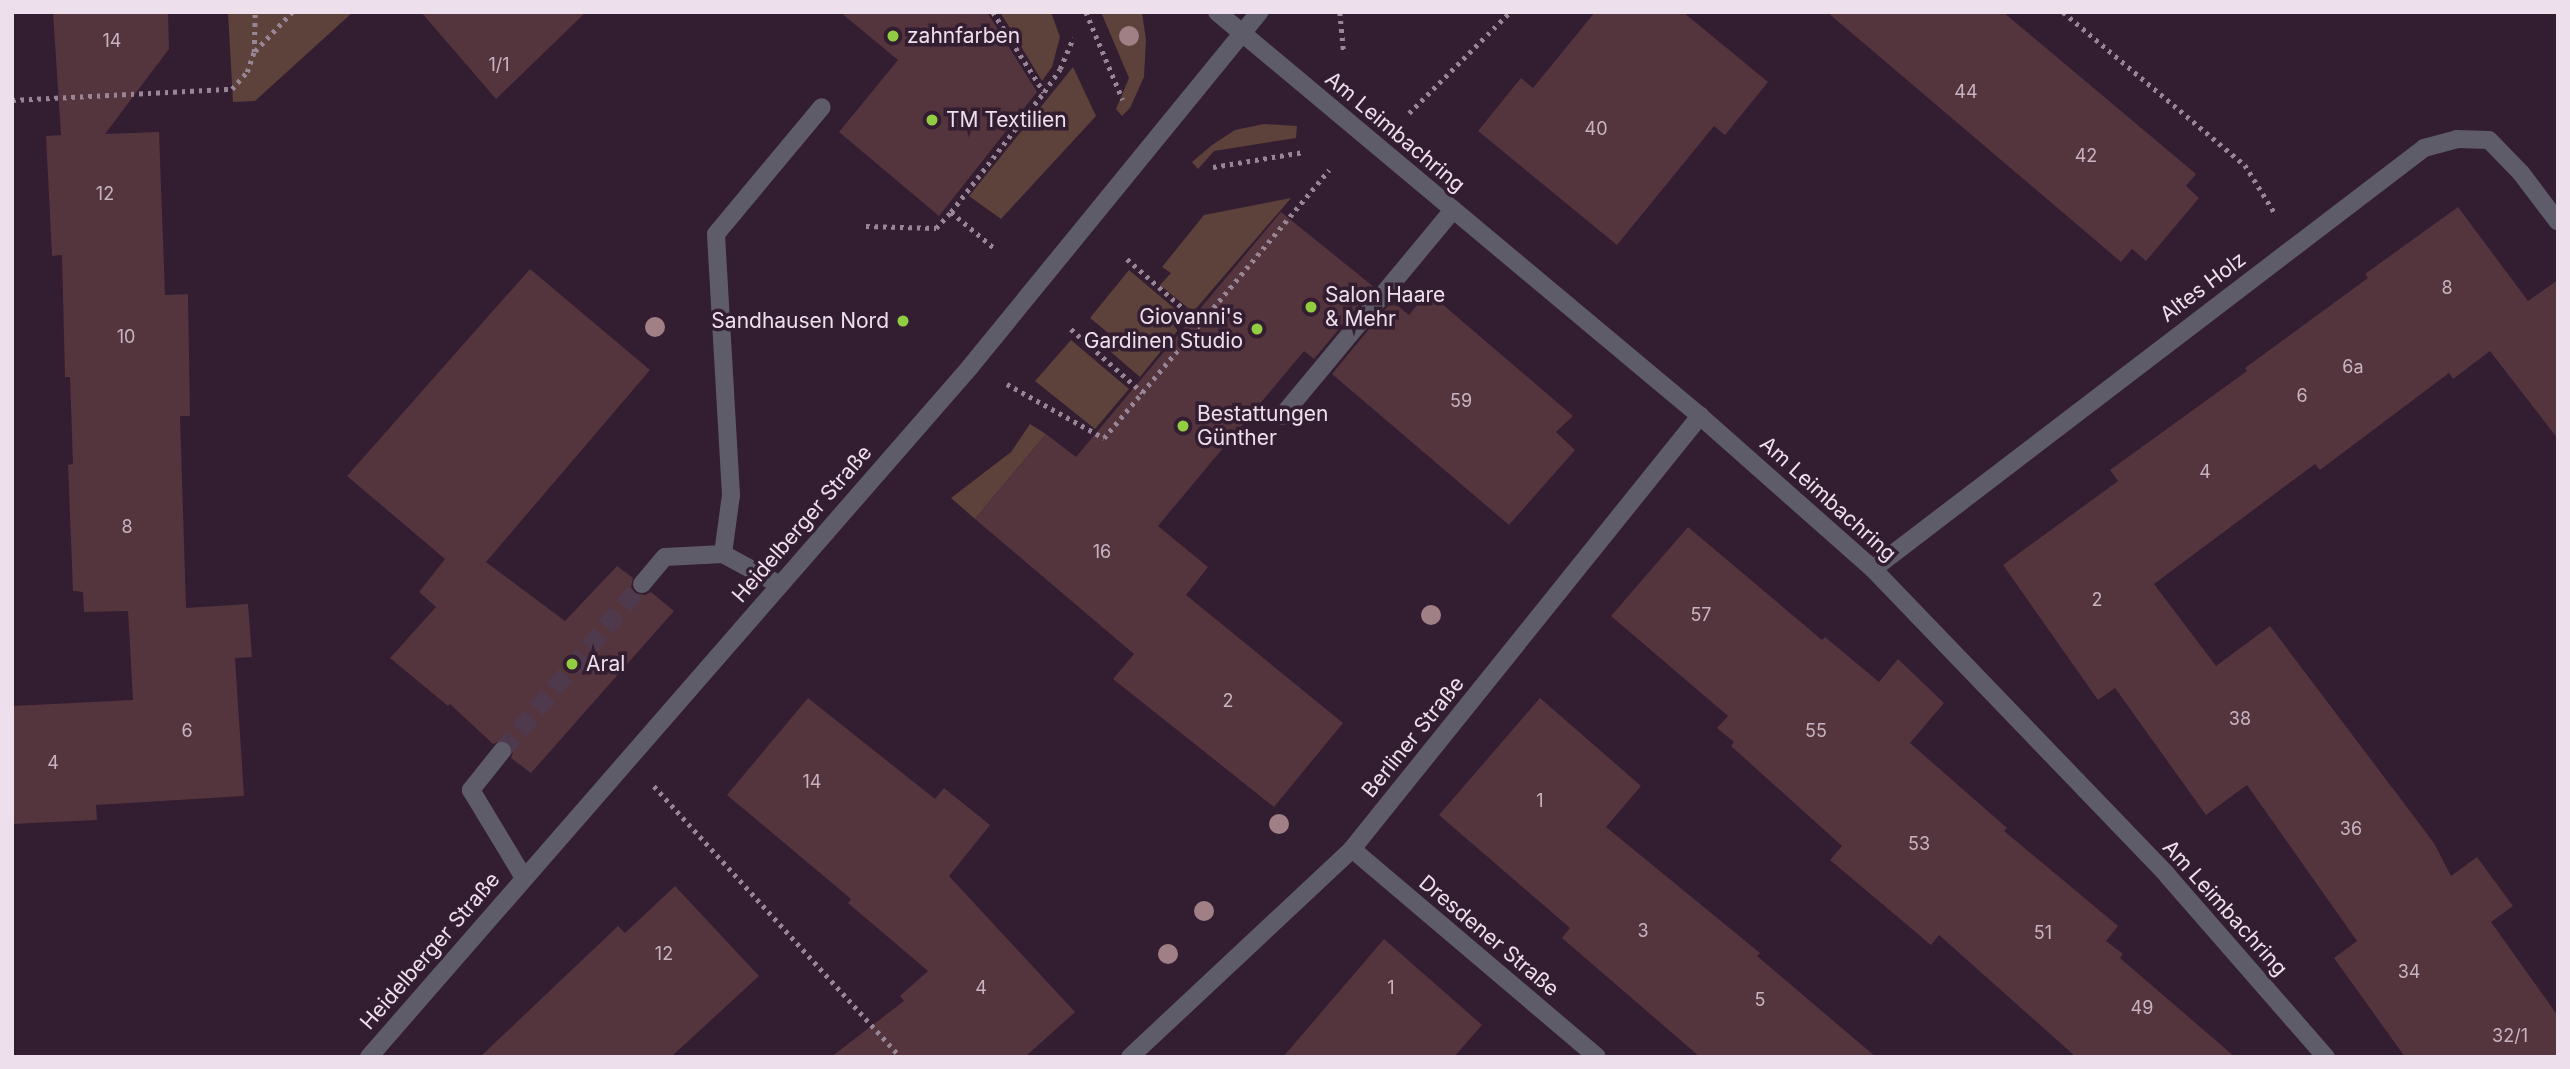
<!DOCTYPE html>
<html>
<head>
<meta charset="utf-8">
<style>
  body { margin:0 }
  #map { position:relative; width:2570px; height:1069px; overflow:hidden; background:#331d31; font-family:Inter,sans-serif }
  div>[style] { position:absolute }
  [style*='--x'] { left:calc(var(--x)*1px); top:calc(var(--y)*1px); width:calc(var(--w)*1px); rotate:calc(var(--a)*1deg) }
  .green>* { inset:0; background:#5d413b }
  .building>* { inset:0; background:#54343d }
  .minor-tunnel>* { height:18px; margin-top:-9px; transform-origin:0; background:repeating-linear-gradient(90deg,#4f3a4d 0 18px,transparent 0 27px) }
  .path>* { height:4.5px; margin-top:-2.25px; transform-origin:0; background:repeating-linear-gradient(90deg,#988696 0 3.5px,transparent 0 8.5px) }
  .minor>* { height:18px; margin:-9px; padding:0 9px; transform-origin:9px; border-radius:9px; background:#5f5c69 }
  .trees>* { width:20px; height:20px; margin:-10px; border-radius:50%; background:#a08084 }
  .dots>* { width:19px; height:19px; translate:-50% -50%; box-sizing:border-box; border:4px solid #331d31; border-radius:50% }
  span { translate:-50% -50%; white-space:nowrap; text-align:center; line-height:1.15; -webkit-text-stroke:7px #331d31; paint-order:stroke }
  .number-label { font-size:18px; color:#c8b4c0 }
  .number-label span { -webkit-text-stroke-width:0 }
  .poi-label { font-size:21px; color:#eedfec }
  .left { translate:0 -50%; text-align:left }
  .right { translate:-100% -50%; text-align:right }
  .street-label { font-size:21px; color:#eedfec }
  .frame { position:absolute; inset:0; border:14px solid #eedfec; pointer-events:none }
</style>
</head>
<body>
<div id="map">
  <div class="green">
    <i style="clip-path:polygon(228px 12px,353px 12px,255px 101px,233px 102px)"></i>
    <i style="clip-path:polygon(1000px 12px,1051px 12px,1060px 37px,1052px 67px,1042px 81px)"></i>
    <i style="clip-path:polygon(1101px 12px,1142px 12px,1146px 40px,1144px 77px,1130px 108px,1122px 116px,1116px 109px,1129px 78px)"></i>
    <i style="clip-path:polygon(1073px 67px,1096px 116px,1001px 219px,969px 196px)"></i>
    <i style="clip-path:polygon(1264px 124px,1297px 126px,1296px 138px,1214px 151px,1198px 169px,1192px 162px,1212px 145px,1235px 130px)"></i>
    <i style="clip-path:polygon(1291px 198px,1193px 312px,1160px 285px,1171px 273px,1162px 267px,1204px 215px)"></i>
    <i style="clip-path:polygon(1129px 270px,1187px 319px,1140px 377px,1105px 347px,1112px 336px,1090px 318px)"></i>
    <i style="clip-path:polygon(1071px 340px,1129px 389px,1095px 429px,1035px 381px)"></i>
    <i style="clip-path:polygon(1030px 424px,1046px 434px,975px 519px,951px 498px,1011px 452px)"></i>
  </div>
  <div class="building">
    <i style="clip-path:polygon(53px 12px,168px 12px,169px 49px,105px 134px,159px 132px,165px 295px,188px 294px,190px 416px,180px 416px,186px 608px,248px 604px,252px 657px,235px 658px,244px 796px,96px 805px,97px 820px,12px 824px,12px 706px,133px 700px,128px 611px,84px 612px,83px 592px,73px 591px,68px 465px,73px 464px,70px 377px,65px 377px,62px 255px,52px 256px,46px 136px,61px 135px)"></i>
    <i style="clip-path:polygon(421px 12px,586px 12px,496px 99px)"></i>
    <i style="clip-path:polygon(840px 12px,987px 12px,1037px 92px,939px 216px,839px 132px,898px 60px)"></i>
    <i style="clip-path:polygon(1595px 12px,1683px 12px,1768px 82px,1725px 135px,1714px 126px,1617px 245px,1478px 131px,1521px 78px,1533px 88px)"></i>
    <i style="clip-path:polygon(1827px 12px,2003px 12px,2196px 174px,2186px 186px,2199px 198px,2146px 261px,2132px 249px,2121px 262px)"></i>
    <i style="clip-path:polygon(2458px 207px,2528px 301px,2558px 280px,2558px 439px,2490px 351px,2453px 379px,2449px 373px,2320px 470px,2315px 464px,2154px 584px,2216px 666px,2270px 626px,2434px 843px,2451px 876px,2477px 857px,2513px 906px,2491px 922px,2558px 1016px,2558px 1057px,2405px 1057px,2334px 958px,2357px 941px,2247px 785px,2206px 815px,2115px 688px,2098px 700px,2003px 565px,2118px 481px,2110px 470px,2247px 371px,2245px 368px,2368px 278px,2365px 274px)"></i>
    <i style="clip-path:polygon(1281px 212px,1374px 287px,1314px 359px,1304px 351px,1158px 526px,1208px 567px,1186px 595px,1343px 723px,1274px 807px,1113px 679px,1134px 654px,975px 519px,1046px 434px,1076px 457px)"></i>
    <i style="clip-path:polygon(530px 269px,650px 370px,486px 562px,565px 621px,617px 566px,633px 578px,631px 587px,635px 593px,645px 595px,651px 592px,674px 611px,531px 773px,511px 758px,513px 752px,510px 743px,503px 740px,493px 744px,450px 704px,448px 706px,390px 658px,436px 607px,419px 592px,445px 559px,347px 476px)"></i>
    <i style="clip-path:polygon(1428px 292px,1573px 416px,1556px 432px,1575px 450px,1509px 525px,1332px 374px,1392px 301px,1409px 315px)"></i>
    <i style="clip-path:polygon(1688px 527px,1822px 640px,1825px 637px,1879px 682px,1898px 659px,1944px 703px,1910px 743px,2007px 828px,2004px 831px,2118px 926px,2106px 941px,2123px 954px,2120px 958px,2235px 1057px,2076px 1057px,1939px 935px,1931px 945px,1830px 860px,1842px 846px,1731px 746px,1734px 742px,1717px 728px,1728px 716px,1611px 616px)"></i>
    <i style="clip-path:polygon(808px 698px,935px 799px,944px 788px,990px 825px,949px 876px,1075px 1012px,1025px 1057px,831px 1057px,904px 1001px,900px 996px,928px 971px,848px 903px,851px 899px,727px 795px)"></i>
    <i style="clip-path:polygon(1540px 698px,1641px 786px,1606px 827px,1760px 953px,1757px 956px,1876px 1057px,1700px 1057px,1562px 938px,1570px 928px,1439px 815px)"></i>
    <i style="clip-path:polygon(675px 886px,759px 976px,671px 1057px,480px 1057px,618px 926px,625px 933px)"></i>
    <i style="clip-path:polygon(1384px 939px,1482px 1025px,1454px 1057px,1283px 1057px)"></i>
  </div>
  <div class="minor-tunnel">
    <i style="--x:502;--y:751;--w:218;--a:-50"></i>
  </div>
  <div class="path">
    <i style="--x:993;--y:12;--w:95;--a:57.5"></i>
    <i style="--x:1086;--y:12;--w:95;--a:67.2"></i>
    <i style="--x:1340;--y:12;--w:42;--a:84.6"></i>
    <i style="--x:2063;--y:12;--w:238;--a:40.1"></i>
    <i style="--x:2245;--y:165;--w:59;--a:58.2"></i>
    <i style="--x:255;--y:51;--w:54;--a:-46.5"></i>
    <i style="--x:12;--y:100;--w:220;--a:-2.9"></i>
    <i style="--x:232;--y:89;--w:23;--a:-49"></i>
    <i style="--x:247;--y:72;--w:21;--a:-71"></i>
    <i style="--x:254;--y:52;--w:40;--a:-88.6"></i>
    <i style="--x:1409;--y:113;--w:143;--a:-45"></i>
    <i style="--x:1213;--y:167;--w:92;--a:-9.4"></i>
    <i style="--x:951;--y:212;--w:152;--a:-52.2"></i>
    <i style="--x:1044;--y:92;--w:28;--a:-55"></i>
    <i style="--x:1060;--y:69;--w:34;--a:-67"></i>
    <i style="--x:866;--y:226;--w:70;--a:1.6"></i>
    <i style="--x:936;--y:228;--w:22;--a:-47"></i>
    <i style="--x:951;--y:212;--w:55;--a:39.8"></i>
    <i style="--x:1127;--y:259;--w:98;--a:41.3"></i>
    <i style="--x:1071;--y:329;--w:96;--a:41.6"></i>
    <i style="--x:1007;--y:384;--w:111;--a:29.1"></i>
    <i style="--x:1104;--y:438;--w:350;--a:-50"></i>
    <i style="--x:654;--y:786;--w:367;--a:47.7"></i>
  </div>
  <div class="minor">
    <i style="--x:1217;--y:12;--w:630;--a:39.91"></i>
    <i style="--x:1700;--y:416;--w:231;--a:41.5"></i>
    <i style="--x:1873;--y:569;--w:424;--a:46.1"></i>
    <i style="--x:2167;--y:875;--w:242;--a:48.9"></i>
    <i style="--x:1282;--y:416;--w:268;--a:-50.3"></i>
    <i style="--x:723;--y:554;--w:60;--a:-82.3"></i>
    <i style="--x:731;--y:495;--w:261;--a:-93.3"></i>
    <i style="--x:716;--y:234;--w:165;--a:-50.2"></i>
    <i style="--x:1873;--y:569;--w:693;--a:-37.38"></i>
    <i style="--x:2424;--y:148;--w:34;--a:-15"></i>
    <i style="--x:2457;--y:139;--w:32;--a:2"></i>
    <i style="--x:2489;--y:140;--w:46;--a:45.9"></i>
    <i style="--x:2521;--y:173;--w:61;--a:52.9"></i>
    <i style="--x:642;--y:584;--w:35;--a:-50"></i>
    <i style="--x:665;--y:557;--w:58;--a:-3"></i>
    <i style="--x:723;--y:554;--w:65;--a:28.5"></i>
    <i style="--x:502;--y:751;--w:50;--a:128.5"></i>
    <i style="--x:471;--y:790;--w:103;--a:58.9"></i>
    <i style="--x:1352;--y:849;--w:321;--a:40.3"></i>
    <i style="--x:369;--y:1057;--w:915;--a:-48.94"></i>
    <i style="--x:970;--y:367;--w:458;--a:-50.8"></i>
    <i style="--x:1130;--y:1057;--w:304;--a:-43.1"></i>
    <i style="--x:1352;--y:849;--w:556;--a:-51.21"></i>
  </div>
  <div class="trees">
    <i style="left:1129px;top:36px"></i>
    <i style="left:655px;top:327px"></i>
    <i style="left:1431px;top:615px"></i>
    <i style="left:1279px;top:824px"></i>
    <i style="left:1204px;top:911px"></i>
    <i style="left:1168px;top:954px"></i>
  </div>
  <div class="dots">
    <i style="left:893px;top:36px;background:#90cd40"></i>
    <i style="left:932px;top:120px;background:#90cd40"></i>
    <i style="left:1311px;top:307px;background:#90cd40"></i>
    <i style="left:903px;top:321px;background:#90cd40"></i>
    <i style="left:1257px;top:329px;background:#90cd40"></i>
    <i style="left:1183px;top:426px;background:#90cd40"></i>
    <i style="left:572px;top:664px;background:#90cd40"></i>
  </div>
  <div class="number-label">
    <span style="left:112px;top:41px">14</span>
    <span style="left:499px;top:65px">1/1</span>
    <span style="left:1966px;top:92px">44</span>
    <span style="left:1596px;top:129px">40</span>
    <span style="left:2086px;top:156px">42</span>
    <span style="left:105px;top:194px">12</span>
    <span style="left:2447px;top:288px">8</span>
    <span style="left:126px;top:337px">10</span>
    <span style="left:2353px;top:367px">6a</span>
    <span style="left:2302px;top:396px">6</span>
    <span style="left:1461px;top:401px">59</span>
    <span style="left:2205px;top:472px">4</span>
    <span style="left:127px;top:527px">8</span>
    <span style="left:1102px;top:552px">16</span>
    <span style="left:2097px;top:600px">2</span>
    <span style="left:1701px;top:615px">57</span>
    <span style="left:1228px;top:701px">2</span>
    <span style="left:2240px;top:719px">38</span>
    <span style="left:187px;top:731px">6</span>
    <span style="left:1816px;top:731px">55</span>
    <span style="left:53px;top:763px">4</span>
    <span style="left:812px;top:782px">14</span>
    <span style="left:1540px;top:801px">1</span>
    <span style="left:2351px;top:829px">36</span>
    <span style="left:1919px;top:844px">53</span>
    <span style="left:1643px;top:931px">3</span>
    <span style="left:2043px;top:933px">51</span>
    <span style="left:664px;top:954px">12</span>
    <span style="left:2409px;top:972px">34</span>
    <span style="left:981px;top:988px">4</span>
    <span style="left:1391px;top:988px">1</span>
    <span style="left:1760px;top:1000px">5</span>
    <span style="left:2142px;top:1008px">49</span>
    <span style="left:2510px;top:1036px">32/1</span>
  </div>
  <div class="poi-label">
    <span class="left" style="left:907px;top:36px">zahnfarben</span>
    <span class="left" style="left:946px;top:120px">TM Textilien</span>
    <span class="left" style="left:1325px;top:307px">Salon Haare<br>&amp; Mehr</span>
    <span class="right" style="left:1243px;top:329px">Giovanni's<br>Gardinen Studio</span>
    <span class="right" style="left:889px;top:321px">Sandhausen Nord</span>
    <span class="left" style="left:1197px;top:426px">Bestattungen<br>Günther</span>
    <span class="left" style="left:586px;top:664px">Aral</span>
  </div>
  <div class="street-label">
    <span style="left:1395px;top:132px;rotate:40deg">Am Leimbachring</span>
    <span style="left:2203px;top:287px;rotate:-37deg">Altes Holz</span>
    <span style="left:1828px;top:499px;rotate:42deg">Am Leimbachring</span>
    <span style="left:802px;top:524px;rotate:-49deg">Heidelberger Straße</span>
    <span style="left:1413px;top:737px;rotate:-51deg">Berliner Straße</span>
    <span style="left:2225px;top:908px;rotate:48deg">Am Leimbachring</span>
    <span style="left:1489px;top:936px;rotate:40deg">Dresdener Straße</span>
    <span style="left:430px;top:951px;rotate:-49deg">Heidelberger Straße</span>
  </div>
  <div class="frame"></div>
</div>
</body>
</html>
